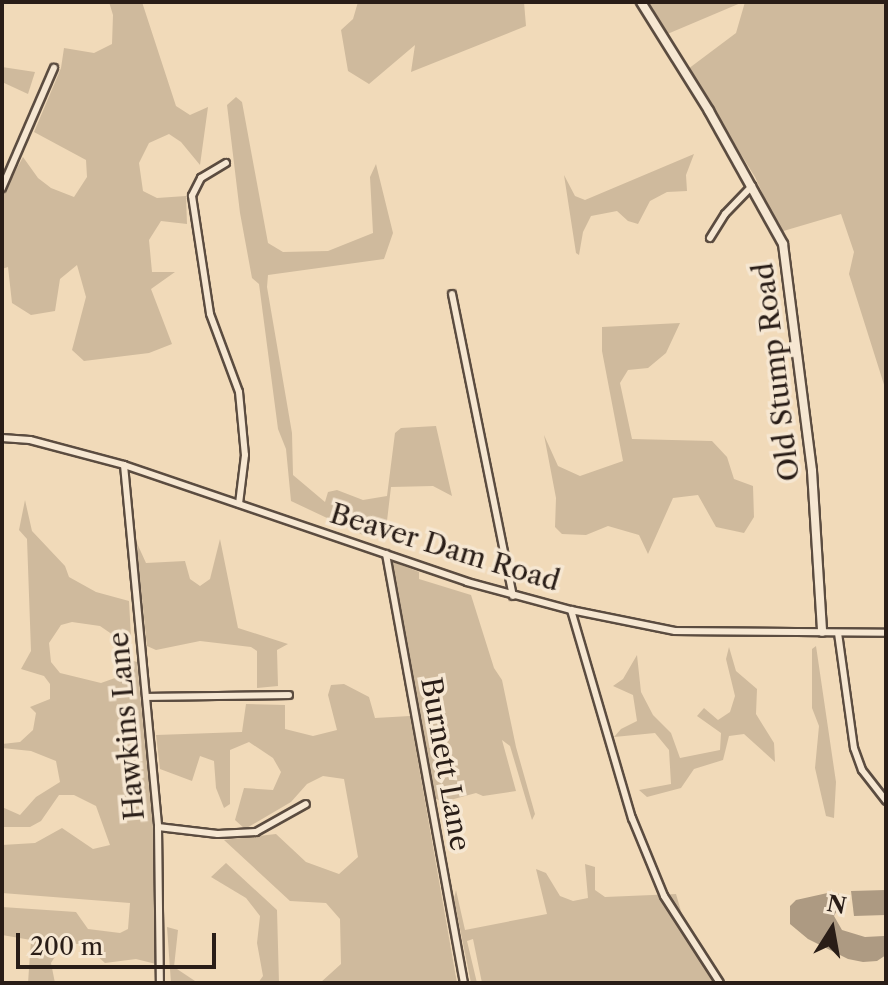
<!DOCTYPE html>
<html>
<head>
<meta charset="utf-8">
<style>
  body { margin:0 }
  #map { position:relative; width:888px; height:985px; overflow:hidden; background:#f1dab9; font-family:"Libre Caslon Text",serif }
  div>[style] { position:absolute }
  [style*='--x'] { left:calc(var(--x)*1px); top:calc(var(--y)*1px); width:calc(var(--w)*1px); rotate:calc(var(--a)*1deg) }
  .green>* { inset:0; background:#cfba9d }
  .water>* { inset:0; background:#ad9a82 }
  .roads { filter:drop-shadow(2px 0 #5b4c40) drop-shadow(-2px 0 #5b4c40) drop-shadow(0 2px #5b4c40) drop-shadow(0 -2px #5b4c40) }
  .street>* { height:6px; margin:-3px; padding:0 3px; transform-origin:3px; border-radius:3px; background:#f6e7d2 }
  .secondary>* { height:8px; margin:-4px; padding:0 4px; transform-origin:4px; border-radius:4px; background:#f6e7d2 }
  span { translate:-50% -50%; white-space:nowrap; text-align:center; line-height:1.15; -webkit-text-stroke:7px #f6e7d2; paint-order:stroke }
  .street-label { font-size:28px; color:#291d17 }
  .frame { position:absolute; inset:0; border:4px solid #291d17; pointer-events:none }
  .north { position:absolute; left:792px; top:889px; width:80px; height:80px; -webkit-text-stroke:6px #f6e7d2; paint-order:stroke; rotate:11deg; font-size:22px; font-weight:700; line-height:32px; text-align:center; color:#291d17 }
  .north::after { content:''; display:block; margin:auto; width:28px; height:36px; background:#291d17; clip-path:polygon(50% 0,100% 100%,50% 72%,0 100%) }
  .scale { position:absolute; left:16px; top:933px; width:200px; height:36px; box-sizing:border-box; border:4px solid #291d17; border-top:0; padding-left:10px; font-size:24px; line-height:28px; white-space:nowrap; color:#291d17; -webkit-text-stroke:6px #f6e7d2; paint-order:stroke }
</style>
</head>
<body>
<div id="map">
  <div class="green">
    <i style="clip-path:polygon(109px 2px,142px 2px,176px 106px,190px 115px,208px 107px,200px 165px,181px 142px,169px 134px,149px 143px,139px 163px,143px 191px,157px 198px,186px 196px,187px 224px,161px 221px,149px 240px,152px 272px,175px 272px,151px 289px,172px 344px,149px 353px,84px 361px,72px 350px,86px 297px,77px 265px,60px 279px,55px 311px,31px 315px,12px 303px,8px 267px,2px 269px,2px 196px,23px 157px,38px 178px,51px 188px,74px 197px,87px 177px,86px 160px,34px 132px,61px 68px,64px 48px,94px 53px,112px 44px,113px 15px)"></i>
    <i style="clip-path:polygon(358px 2px,524px 2px,526px 26px,411px 72px,415px 45px,369px 84px,348px 71px,341px 30px,353px 19px)"></i>
    <i style="clip-path:polygon(644px 2px,743px 2px,665px 35px)"></i>
    <i style="clip-path:polygon(745px 2px,886px 2px,886px 391px,849px 274px,854px 252px,841px 214px,780px 232px,755px 177px,688px 69px,736px 33px)"></i>
    <i style="clip-path:polygon(2px 67px,35px 72px,28px 94px,2px 82px)"></i>
    <i style="clip-path:polygon(236px 97px,242px 102px,268px 243px,283px 252px,328px 251px,373px 233px,370px 177px,376px 164px,393px 233px,384px 259px,268px 275px,267px 287px,292px 433px,293px 475px,325px 502px,328px 492px,337px 490px,363px 500px,387px 496px,395px 433px,401px 428px,436px 426px,452px 496px,433px 486px,391px 487px,385px 538px,363px 535px,291px 501px,286px 449px,278px 429px,259px 284px,252px 278px,240px 213px,227px 105px)"></i>
    <i style="clip-path:polygon(694px 154px,686px 175px,687px 191px,667px 192px,650px 201px,638px 224px,628px 221px,617px 211px,591px 216px,583px 232px,579px 255px,576px 253px,564px 175px,575px 196px,585px 200px)"></i>
    <i style="clip-path:polygon(680px 323px,666px 353px,648px 368px,628px 370px,620px 383px,632px 439px,712px 441px,727px 457px,734px 479px,753px 486px,754px 517px,744px 533px,716px 527px,698px 495px,673px 498px,648px 554px,639px 535px,608px 526px,586px 535px,562px 534px,555px 527px,556px 498px,544px 435px,558px 466px,580px 476px,623px 461px,602px 351px,602px 327px)"></i>
    <i style="clip-path:polygon(25px 500px,32px 531px,65px 566px,69px 577px,96px 592px,129px 601px,131px 637px,116px 637px,100px 626px,72px 622px,61px 625px,49px 643px,51px 662px,60px 673px,101px 683px,115px 678px,116px 660px,124px 658px,137px 662px,153px 828px,156px 964px,136px 959px,105px 963px,85px 945px,71px 943px,59px 950px,51px 963px,55px 983px,28px 983px,31px 940px,2px 935px,2px 907px,76px 912px,88px 929px,120px 933px,128px 929px,130px 903px,2px 893px,2px 845px,35px 843px,62px 828px,93px 849px,110px 845px,96px 806px,74px 795px,59px 795px,41px 821px,30px 827px,2px 827px,2px 807px,20px 815px,36px 797px,60px 782px,56px 761px,31px 751px,2px 748px,2px 744px,20px 742px,33px 730px,36px 713px,30px 707px,50px 699px,50px 684px,44px 676px,21px 669px,31px 651px,27px 539px,19px 530px)"></i>
    <i style="clip-path:polygon(220px 539px,238px 628px,288px 644px,277px 650px,278px 686px,257px 688px,257px 651px,251px 647px,200px 641px,156px 650px,147px 646px,136px 541px,146px 563px,185px 561px,190px 579px,200px 586px,210px 579px)"></i>
    <i style="clip-path:polygon(391px 561px,419px 572px,419px 579px,471px 595px,494px 668px,502px 680px,516px 747px,535px 814px,532px 820px,510px 746px,502px 740px,516px 791px,483px 796px,476px 793px,443px 802px,434px 798px)"></i>
    <i style="clip-path:polygon(816px 646px,836px 782px,834px 818px,826px 816px,815px 768px,819px 726px,812px 708px,812px 649px)"></i>
    <i style="clip-path:polygon(729px 647px,736px 671px,757px 689px,756px 714px,774px 743px,775px 762px,744px 734px,729px 736px,723px 760px,694px 769px,681px 788px,647px 797px,639px 790px,671px 784px,669px 750px,655px 733px,614px 737px,621px 729px,637px 721px,633px 695px,613px 686px,623px 679px,637px 655px,641px 692px,653px 715px,671px 733px,680px 758px,720px 750px,721px 733px,697px 716px,704px 708px,718px 720px,730px 712px,735px 696px,726px 659px)"></i>
    <i style="clip-path:polygon(344px 684px,369px 697px,375px 718px,410px 716px,457px 983px,320px 983px,341px 964px,340px 919px,326px 903px,290px 901px,224px 840px,276px 834px,306px 862px,339px 874px,358px 857px,344px 779px,323px 776px,307px 784px,291px 802px,245px 829px,235px 820px,244px 788px,273px 790px,281px 772px,273px 758px,249px 742px,230px 750px,230px 804px,224px 808px,216px 788px,214px 761px,200px 756px,192px 781px,160px 769px,156px 735px,242px 732px,246px 704px,285px 705px,285px 729px,313px 736px,337px 730px,328px 695px,331px 685px)"></i>
    <i style="clip-path:polygon(226px 863px,277px 910px,279px 983px,258px 983px,263px 976px,257px 943px,260px 916px,246px 898px,211px 877px)"></i>
    <i style="clip-path:polygon(585px 864px,595px 867px,595px 890px,605px 897px,676px 894px,683px 918px,725px 983px,482px 983px,473px 939px,467px 941px,477px 983px,471px 983px,454px 899px,456px 890px,465px 930px,547px 914px,536px 869px,546px 873px,560px 896px,573px 901px,588px 898px)"></i>
    <i style="clip-path:polygon(167px 927px,178px 930px,174px 967px,198px 983px,171px 983px)"></i>
  </div>
  <div class="water">
    <i style="clip-path:polygon(886px 890px,886px 915px,854px 916px,851px 891px)"></i>
    <i style="clip-path:polygon(832px 892px,839px 894px,841px 903px,834px 916px,842px 930px,865px 937px,884px 936px,886px 955px,877px 961px,863px 962px,848px 959px,808px 939px,790px 924px,790px 906px,796px 900px)"></i>
  </div>
  <div class="roads">
    <div class="street">
      <i style="--x:226;--y:163;--w:29;--a:149"></i>
      <i style="--x:201;--y:178;--w:20;--a:117"></i>
      <i style="--x:192;--y:196;--w:119;--a:81.3"></i>
      <i style="--x:210;--y:314;--w:83;--a:69.6"></i>
      <i style="--x:239;--y:392;--w:63;--a:84.6"></i>
      <i style="--x:245;--y:455;--w:49;--a:97"></i>
      <i style="--x:2;--y:188;--w:131;--a:-66.6"></i>
      <i style="--x:710;--y:238;--w:28;--a:-58"></i>
      <i style="--x:725;--y:214;--w:39;--a:-46"></i>
      <i style="--x:452;--y:294;--w:308;--a:78.6"></i>
      <i style="--x:2;--y:438;--w:28;--a:4"></i>
      <i style="--x:30;--y:440;--w:97;--a:14.9"></i>
      <i style="--x:124;--y:465;--w:362;--a:18.8"></i>
      <i style="--x:467;--y:582;--w:108;--a:15.1"></i>
      <i style="--x:571;--y:610;--w:106;--a:11.4"></i>
      <i style="--x:675;--y:631;--w:211;--a:0.5"></i>
      <i style="--x:124;--y:465;--w:364;--a:84.6"></i>
      <i style="--x:158;--y:827;--w:156;--a:89.3"></i>
      <i style="--x:386;--y:554;--w:436;--a:79.7"></i>
      <i style="--x:571;--y:610;--w:217;--a:73.7"></i>
      <i style="--x:632;--y:818;--w:84;--a:67.7"></i>
      <i style="--x:664;--y:896;--w:103;--a:57.2"></i>
      <i style="--x:838;--y:633;--w:116;--a:82.1"></i>
      <i style="--x:854;--y:748;--w:23;--a:70"></i>
      <i style="--x:862;--y:770;--w:39;--a:52"></i>
      <i style="--x:146;--y:697;--w:143;--a:-0.8"></i>
      <i style="--x:158;--y:827;--w:60;--a:6.7"></i>
      <i style="--x:218;--y:834;--w:38;--a:-3"></i>
      <i style="--x:256;--y:832;--w:57;--a:-29.2"></i>
    </div>
    <div class="secondary">
      <i style="--x:641;--y:2;--w:128;--a:58"></i>
      <i style="--x:709;--y:111;--w:152;--a:60.9"></i>
      <i style="--x:783;--y:244;--w:229;--a:82.7"></i>
      <i style="--x:812;--y:471;--w:161;--a:86.4"></i>
    </div>
  </div>
  <div class="street-label">
    <span style="left:776px;top:372px;rotate:-97deg">Old Stump Road</span>
    <span style="left:445px;top:547px;rotate:17deg">Beaver Dam Road</span>
    <span style="left:126px;top:726px;rotate:-95deg">Hawkins Lane</span>
    <span style="left:446px;top:764px;rotate:80deg">Burnett Lane</span>
  </div>
  <div class="frame"></div>
  <div class="north">N</div>
  <div class="scale">200 m</div>
</div>
</body>
</html>
